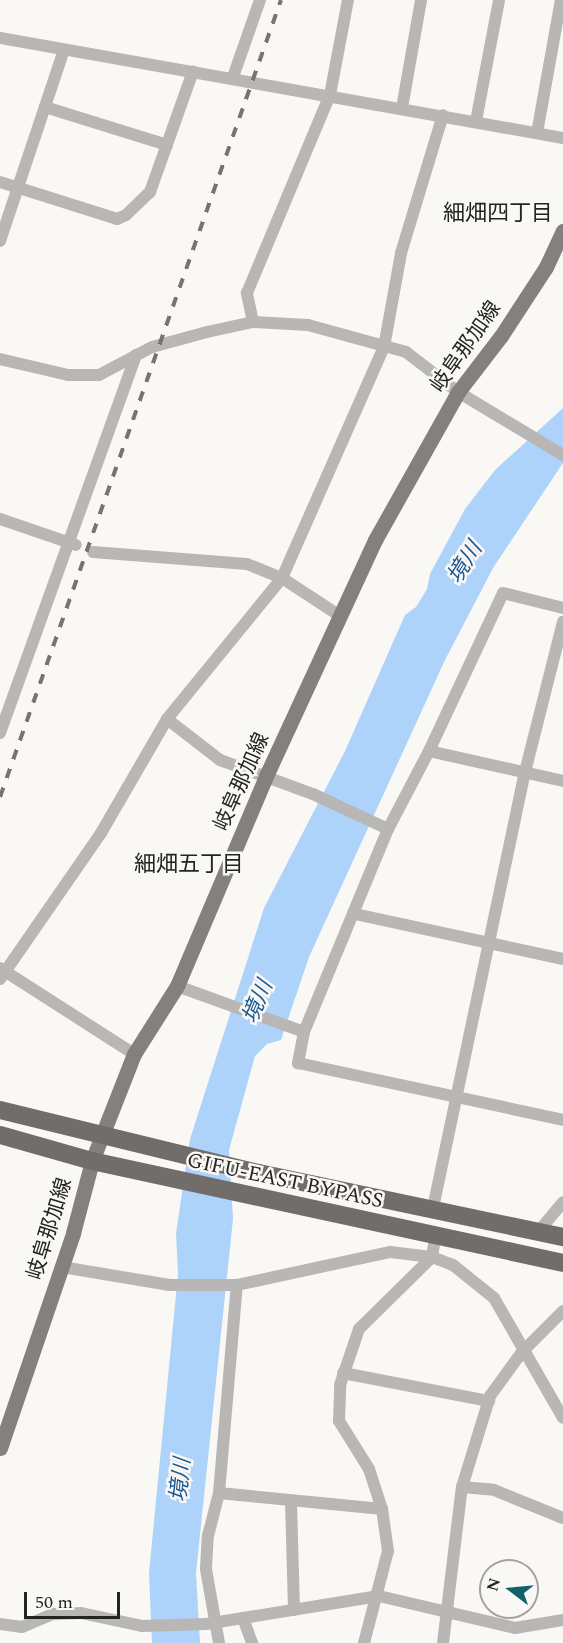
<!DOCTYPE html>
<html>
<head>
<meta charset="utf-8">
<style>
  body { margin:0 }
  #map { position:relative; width:563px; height:1643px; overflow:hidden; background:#faf8f4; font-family:Spectral,"Noto Sans JP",serif }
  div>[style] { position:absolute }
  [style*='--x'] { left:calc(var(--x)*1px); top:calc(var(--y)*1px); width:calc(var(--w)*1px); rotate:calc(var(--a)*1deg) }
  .water>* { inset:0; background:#aed3fa }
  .minor>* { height:12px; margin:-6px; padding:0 6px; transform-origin:6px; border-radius:6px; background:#b9b7b6 }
  .major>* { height:15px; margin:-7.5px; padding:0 7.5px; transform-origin:7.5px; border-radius:7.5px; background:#84807f }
  .highway>* { height:18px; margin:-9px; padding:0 9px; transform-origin:9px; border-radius:9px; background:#716d6b }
  .rail>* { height:4px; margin-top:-2px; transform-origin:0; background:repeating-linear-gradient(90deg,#757471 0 10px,transparent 0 20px) }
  span { translate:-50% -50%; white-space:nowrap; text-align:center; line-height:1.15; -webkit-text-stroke:5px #faf8f4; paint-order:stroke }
  .street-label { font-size:21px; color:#242422 }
  .neighbourhood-label { font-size:22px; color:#242422 }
  .water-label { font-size:22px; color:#1a5994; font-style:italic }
  .north { position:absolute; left:479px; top:1559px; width:60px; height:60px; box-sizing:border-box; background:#faf8f4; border:2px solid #a4a3a0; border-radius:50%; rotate:286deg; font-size:16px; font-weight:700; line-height:24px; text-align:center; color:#242422 }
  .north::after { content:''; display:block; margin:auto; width:21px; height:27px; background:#13626b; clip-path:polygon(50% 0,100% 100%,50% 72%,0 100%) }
  .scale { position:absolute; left:24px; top:1592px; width:96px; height:27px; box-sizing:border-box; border:3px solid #242422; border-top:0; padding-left:8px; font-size:18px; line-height:21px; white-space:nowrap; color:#242422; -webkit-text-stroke:4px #faf8f4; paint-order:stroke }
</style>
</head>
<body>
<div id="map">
  <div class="water">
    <i style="clip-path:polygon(563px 408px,563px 463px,493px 568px,445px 660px,309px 957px,281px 1040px,267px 1044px,255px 1056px,229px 1150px,233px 1219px,196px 1573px,200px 1643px,152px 1643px,149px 1573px,178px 1274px,176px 1233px,190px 1139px,264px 908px,345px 751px,405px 615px,416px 607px,427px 589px,430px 574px,465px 509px,495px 470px)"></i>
  </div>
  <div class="minor">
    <i style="--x:0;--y:38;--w:572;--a:10.07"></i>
    <i style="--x:233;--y:77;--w:82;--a:-70.7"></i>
    <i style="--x:45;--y:107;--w:128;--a:17.3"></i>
    <i style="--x:402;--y:108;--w:110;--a:-80"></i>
    <i style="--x:476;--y:121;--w:123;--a:-79.2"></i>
    <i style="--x:537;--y:133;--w:135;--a:-79.8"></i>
    <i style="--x:0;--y:182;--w:123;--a:17.5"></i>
    <i style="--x:117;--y:219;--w:10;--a:-24"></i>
    <i style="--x:126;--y:215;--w:33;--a:-44"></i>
    <i style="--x:150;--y:192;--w:128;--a:-70.4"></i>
    <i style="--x:0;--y:241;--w:201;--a:-71.5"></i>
    <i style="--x:253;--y:322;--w:30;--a:-102"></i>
    <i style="--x:247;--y:293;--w:215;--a:-67.3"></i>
    <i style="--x:330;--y:95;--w:97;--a:-79.3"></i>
    <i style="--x:0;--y:359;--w:70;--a:13.2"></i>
    <i style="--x:68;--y:375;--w:31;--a:0"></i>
    <i style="--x:99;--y:375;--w:60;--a:-27.8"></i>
    <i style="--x:152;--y:347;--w:57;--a:-15.3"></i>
    <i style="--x:207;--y:332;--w:47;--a:-12.3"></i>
    <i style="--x:253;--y:322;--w:55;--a:3.1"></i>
    <i style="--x:308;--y:325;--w:102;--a:15.4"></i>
    <i style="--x:406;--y:352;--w:66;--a:37.6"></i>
    <i style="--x:458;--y:392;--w:122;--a:31"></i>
    <i style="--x:0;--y:519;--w:80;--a:18.9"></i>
    <i style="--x:93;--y:552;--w:154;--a:4.5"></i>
    <i style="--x:247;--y:564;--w:38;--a:22"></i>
    <i style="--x:282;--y:578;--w:69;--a:33.2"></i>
    <i style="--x:167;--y:719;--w:67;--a:37.7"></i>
    <i style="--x:220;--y:760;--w:99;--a:20.1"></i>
    <i style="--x:313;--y:794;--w:83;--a:25"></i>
    <i style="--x:0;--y:733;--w:402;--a:-70.2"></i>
    <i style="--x:429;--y:751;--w:174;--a:-64.9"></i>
    <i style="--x:503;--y:593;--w:62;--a:14"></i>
    <i style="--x:563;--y:781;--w:137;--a:-167.4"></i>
    <i style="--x:429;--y:751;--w:88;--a:117.7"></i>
    <i style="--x:388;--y:829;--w:220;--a:112.5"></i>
    <i style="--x:304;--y:1032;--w:32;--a:101"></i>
    <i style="--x:298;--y:1063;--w:271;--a:12.1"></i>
    <i style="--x:355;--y:914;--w:213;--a:12.2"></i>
    <i style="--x:0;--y:968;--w:159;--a:32.7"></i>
    <i style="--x:0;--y:979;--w:178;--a:-55.3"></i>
    <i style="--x:101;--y:833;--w:132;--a:-59.9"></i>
    <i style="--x:167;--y:719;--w:182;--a:-50.8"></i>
    <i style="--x:282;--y:578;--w:253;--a:-66.2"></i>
    <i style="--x:384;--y:347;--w:96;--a:-79.7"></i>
    <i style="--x:401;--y:253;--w:144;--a:-73.1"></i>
    <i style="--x:177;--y:986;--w:135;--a:19.9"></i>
    <i style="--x:433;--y:1208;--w:446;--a:-78.1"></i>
    <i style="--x:525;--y:772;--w:155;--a:-75.8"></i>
    <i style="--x:538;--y:1232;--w:39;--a:-50"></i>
    <i style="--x:62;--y:1267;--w:109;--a:9.5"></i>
    <i style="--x:170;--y:1285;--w:67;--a:0"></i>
    <i style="--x:237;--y:1285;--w:157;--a:-12.2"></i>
    <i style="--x:390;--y:1252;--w:42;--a:6.8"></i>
    <i style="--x:432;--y:1257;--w:22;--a:21"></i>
    <i style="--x:453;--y:1265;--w:53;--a:38.8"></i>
    <i style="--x:494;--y:1298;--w:138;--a:60.1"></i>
    <i style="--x:343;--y:1373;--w:149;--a:10.9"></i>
    <i style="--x:462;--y:1487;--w:32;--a:5"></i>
    <i style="--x:494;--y:1490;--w:74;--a:22.1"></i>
    <i style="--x:219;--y:1493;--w:164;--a:5.6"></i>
    <i style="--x:291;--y:1502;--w:108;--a:88.4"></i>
    <i style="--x:243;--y:1618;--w:27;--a:70"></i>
    <i style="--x:0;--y:1624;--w:22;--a:8"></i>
    <i style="--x:22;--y:1627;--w:34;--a:-23"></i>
    <i style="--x:53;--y:1614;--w:28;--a:-2"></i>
    <i style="--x:81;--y:1613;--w:62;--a:12"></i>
    <i style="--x:142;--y:1626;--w:64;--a:-1.8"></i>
    <i style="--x:206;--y:1624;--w:175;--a:-9.2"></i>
    <i style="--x:379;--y:1596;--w:140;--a:13.2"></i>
    <i style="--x:515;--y:1628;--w:49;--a:-9.5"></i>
    <i style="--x:219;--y:1643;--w:75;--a:-100"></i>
    <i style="--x:206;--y:1569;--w:33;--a:-87"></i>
    <i style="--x:208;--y:1536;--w:44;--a:-75.7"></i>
    <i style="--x:219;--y:1493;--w:209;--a:-85.1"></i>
    <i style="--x:364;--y:1643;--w:95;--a:-75.4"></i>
    <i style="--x:388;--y:1551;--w:42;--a:-98.1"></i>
    <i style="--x:382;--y:1509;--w:42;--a:-108"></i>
    <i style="--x:369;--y:1469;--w:57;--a:-122"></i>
    <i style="--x:339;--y:1421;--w:36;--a:-88"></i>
    <i style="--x:340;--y:1385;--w:59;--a:-71.3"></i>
    <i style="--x:359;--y:1329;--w:103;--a:-44.6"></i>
    <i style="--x:432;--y:1257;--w:20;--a:-81"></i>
    <i style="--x:443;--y:1643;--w:157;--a:-83.1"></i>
    <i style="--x:462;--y:1487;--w:95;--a:-72.9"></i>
    <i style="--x:490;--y:1396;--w:54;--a:-54"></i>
    <i style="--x:522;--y:1352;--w:58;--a:-45"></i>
  </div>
  <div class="major">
    <i style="--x:0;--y:1448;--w:227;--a:-71.2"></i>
    <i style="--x:73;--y:1233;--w:74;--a:-75.2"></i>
    <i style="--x:92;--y:1161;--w:115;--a:-68.6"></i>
    <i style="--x:134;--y:1054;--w:80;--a:-57.7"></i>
    <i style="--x:177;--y:986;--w:228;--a:-67"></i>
    <i style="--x:266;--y:776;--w:260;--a:-65.2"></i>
    <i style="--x:375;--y:540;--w:170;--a:-60.7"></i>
    <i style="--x:458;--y:392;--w:71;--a:-52.5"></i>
    <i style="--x:501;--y:336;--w:82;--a:-56.9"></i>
    <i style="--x:546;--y:267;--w:40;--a:-65"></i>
  </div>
  <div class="highway">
    <i style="--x:0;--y:1110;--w:267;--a:13.7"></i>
    <i style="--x:259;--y:1173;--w:311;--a:11.9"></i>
    <i style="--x:0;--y:1135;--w:96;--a:15.8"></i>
    <i style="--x:92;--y:1161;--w:482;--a:12.2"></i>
  </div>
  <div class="rail">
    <i style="--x:0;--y:797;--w:845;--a:-70.58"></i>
  </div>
  <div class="street-label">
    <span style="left:466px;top:347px;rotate:-55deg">岐阜那加線</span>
    <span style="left:242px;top:782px;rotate:-66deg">岐阜那加線</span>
    <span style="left:285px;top:1181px;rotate:12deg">GIFU-EAST BYPASS</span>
    <span style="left:50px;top:1229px;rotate:-73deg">岐阜那加線</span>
  </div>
  <div class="neighbourhood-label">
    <span style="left:498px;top:214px">細畑四丁目</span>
    <span style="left:189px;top:865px">細畑五丁目</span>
  </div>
  <div class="water-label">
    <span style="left:465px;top:563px;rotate:-58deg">境川</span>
    <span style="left:258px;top:1002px;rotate:-67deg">境川</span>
    <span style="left:181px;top:1480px;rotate:-84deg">境川</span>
  </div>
  <div class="north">N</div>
  <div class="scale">50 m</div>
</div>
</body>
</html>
